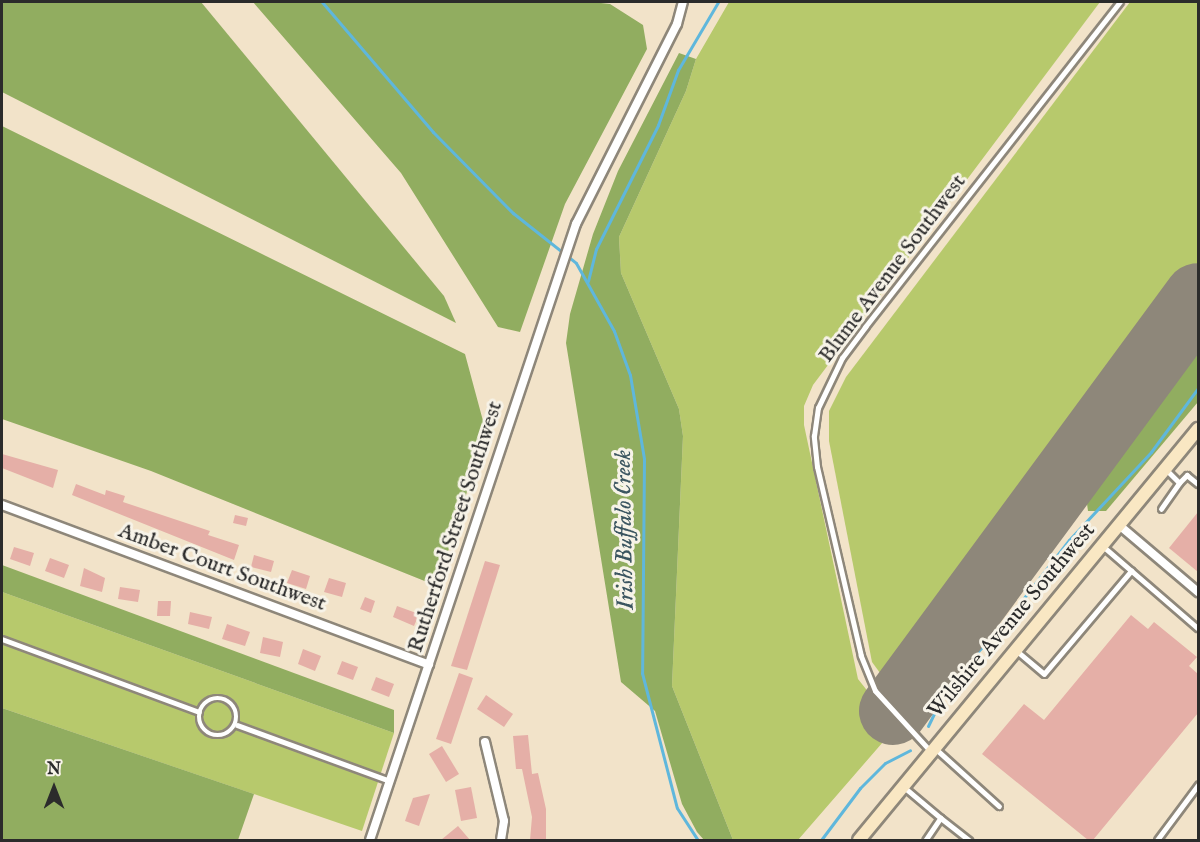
<!DOCTYPE html>
<html>
<head>
<meta charset="utf-8">
<style>
  body { margin:0 }
  #map { position:relative; width:1200px; height:842px; overflow:hidden; background:#f2e3c9; font-family:"IM FELL English",serif }
  div>[style] { position:absolute }
  [style*='--x'] { left:calc(var(--x)*1px); top:calc(var(--y)*1px); width:calc(var(--w)*1px); rotate:calc(var(--a)*1deg) }
  .green>* { inset:0; background:#b7c96c }
  .forest>* { inset:0; background:#91ad60 }
  .stream>* { height:3px; margin:-1.5px; padding:0 1.5px; transform-origin:1.5px; border-radius:1.5px; background:#5fb7dc }
  .runway>* { height:68px; margin:-34px; padding:0 34px; transform-origin:34px; border-radius:34px; background:#8e877a }
  .building>* { inset:0; background:#e5afa7 }
  .roads { filter:drop-shadow(2px 0 #8e877a) drop-shadow(-2px 0 #8e877a) drop-shadow(0 2px #8e877a) drop-shadow(0 -2px #8e877a) }
  .lane>* { height:4.5px; margin:-2.25px; padding:0 2.25px; transform-origin:2.25px; border-radius:2.25px; background:#fff }
  .lane>.ring { margin:-2.25px; padding:0; box-sizing:content-box; background:none; border:4.5px solid #fff; border-radius:50% }
  .street>* { height:8px; margin:-4px; padding:0 4px; transform-origin:4px; border-radius:4px; background:#fff }
  .secondary>* { height:12px; margin:-6px; padding:0 6px; transform-origin:6px; border-radius:6px; background:#f9e7c3 }
  span { translate:-50% -50%; white-space:nowrap; text-align:center; line-height:1.15; -webkit-text-stroke:6px #f7f3e8; paint-order:stroke }
  .street-label { font-size:22px; color:#2b2b2b }
  .water-label { font-size:24px; color:#3b5560; font-style:italic }
  .frame { position:absolute; inset:0; border:3px solid #2b2b2b; pointer-events:none }
  .north { position:absolute; left:24px; top:758px; width:60px; height:60px; -webkit-text-stroke:4px #f7f3e8; paint-order:stroke; rotate:0deg; font-size:16px; font-weight:700; line-height:24px; text-align:center; color:#2b2b2b }
  .north::after { content:''; display:block; margin:auto; width:21px; height:27px; background:#2b2b2b; clip-path:polygon(50% 0,100% 100%,50% 72%,0 100%) }
</style>
</head>
<body>
<div id="map">
  <div class="green">
    <i style="clip-path:polygon(729px 2px,1100px 2px,813px 385px,804px 406px,804px 425px,858px 679px,896px 727px,798px 840px,733px 840px,672px 686px,683px 436px,679px 409px,621px 273px,619px 237px,686px 91px,696px 59px)"></i>
    <i style="clip-path:polygon(1130px 2px,1198px 2px,1198px 263px,891px 688px,872px 662px,829px 441px,829px 411px,846px 377px)"></i>
    <i style="clip-path:polygon(2px 592px,394px 733px,362px 831px,2px 708px)"></i>
  </div>
  <div class="forest">
    <i style="clip-path:polygon(2px 2px,201px 2px,444px 296px,456px 323px,2px 92px)"></i>
    <i style="clip-path:polygon(253px 2px,592px 2px,610px 4px,643px 25px,647px 49px,565px 204px,520px 332px,498px 327px,401px 173px)"></i>
    <i style="clip-path:polygon(679px 53px,696px 59px,686px 91px,619px 237px,621px 273px,679px 409px,683px 436px,672px 686px,733px 840px,704px 840px,697px 832px,682px 804px,655px 711px,621px 682px,566px 343px,570px 314px,593px 234px,618px 171px)"></i>
    <i style="clip-path:polygon(2px 126px,465px 354px,486px 432px,437px 586px,151px 471px,2px 419px)"></i>
    <i style="clip-path:polygon(1198px 326px,1198px 402px,1106px 511px,1088px 511px,1084px 482px)"></i>
    <i style="clip-path:polygon(2px 565px,394px 710px,394px 733px,2px 592px)"></i>
    <i style="clip-path:polygon(2px 708px,254px 794px,238px 840px,2px 840px)"></i>
  </div>
  <div class="stream">
    <i style="--x:322;--y:2;--w:171;--a:49.5"></i>
    <i style="--x:433;--y:132;--w:114;--a:45.4"></i>
    <i style="--x:513;--y:213;--w:80;--a:38.4"></i>
    <i style="--x:576;--y:263;--w:78;--a:60.8"></i>
    <i style="--x:614;--y:331;--w:47;--a:70"></i>
    <i style="--x:630;--y:375;--w:85;--a:80.5"></i>
    <i style="--x:644;--y:459;--w:214;--a:90.5"></i>
    <i style="--x:642;--y:673;--w:139;--a:75.5"></i>
    <i style="--x:677;--y:808;--w:38;--a:57"></i>
    <i style="--x:588;--y:281;--w:33;--a:-76"></i>
    <i style="--x:596;--y:249;--w:139;--a:-63.4"></i>
    <i style="--x:658;--y:125;--w:59;--a:-70"></i>
    <i style="--x:678;--y:70;--w:79;--a:-59.5"></i>
    <i style="--x:928;--y:726;--w:39;--a:-64"></i>
    <i style="--x:945;--y:691;--w:31;--a:-53"></i>
    <i style="--x:964;--y:666;--w:55;--a:-46.5"></i>
    <i style="--x:1002;--y:626;--w:109;--a:-52.1"></i>
    <i style="--x:1069;--y:540;--w:120;--a:-47"></i>
    <i style="--x:1151;--y:452;--w:79;--a:-53.7"></i>
    <i style="--x:821;--y:840;--w:65;--a:-53.1"></i>
    <i style="--x:860;--y:788;--w:35;--a:-45"></i>
    <i style="--x:885;--y:763;--w:28;--a:-27"></i>
  </div>
  <div class="runway">
    <i style="--x:893;--y:711;--w:514;--a:-53.62"></i>
  </div>
  <div class="building">
    <i style="clip-path:polygon(2px 454px,58px 470px,53px 488px,2px 468px)"></i>
    <i style="clip-path:polygon(76px 484px,105px 495px,106px 490px,125px 496px,123px 502px,210px 531px,208px 535px,239px 545px,234px 560px,72px 495px)"></i>
    <i style="clip-path:polygon(1198px 512px,1198px 572px,1169px 548px)"></i>
    <i style="clip-path:polygon(235px 515px,248px 518px,246px 526px,233px 523px)"></i>
    <i style="clip-path:polygon(14px 547px,34px 553px,30px 566px,10px 559px)"></i>
    <i style="clip-path:polygon(254px 555px,274px 561px,271px 572px,251px 567px)"></i>
    <i style="clip-path:polygon(50px 558px,69px 565px,64px 578px,45px 571px)"></i>
    <i style="clip-path:polygon(485px 561px,500px 565px,467px 670px,451px 666px)"></i>
    <i style="clip-path:polygon(84px 568px,105px 578px,102px 592px,80px 586px)"></i>
    <i style="clip-path:polygon(292px 570px,310px 576px,306px 589px,287px 583px)"></i>
    <i style="clip-path:polygon(329px 578px,346px 583px,342px 597px,324px 592px)"></i>
    <i style="clip-path:polygon(120px 587px,140px 590px,138px 602px,118px 599px)"></i>
    <i style="clip-path:polygon(365px 597px,375px 601px,371px 613px,360px 609px)"></i>
    <i style="clip-path:polygon(158px 601px,171px 601px,170px 616px,157px 616px)"></i>
    <i style="clip-path:polygon(397px 606px,419px 614px,414px 626px,393px 617px)"></i>
    <i style="clip-path:polygon(190px 612px,212px 617px,209px 629px,188px 624px)"></i>
    <i style="clip-path:polygon(1131px 615px,1148px 629px,1154px 622px,1197px 657px,1189px 666px,1198px 674px,1198px 713px,1093px 840px,1088px 840px,982px 754px,1024px 704px,1044px 720px)"></i>
    <i style="clip-path:polygon(227px 624px,250px 632px,245px 646px,222px 639px)"></i>
    <i style="clip-path:polygon(263px 637px,283px 642px,280px 657px,260px 653px)"></i>
    <i style="clip-path:polygon(303px 649px,321px 656px,315px 671px,298px 664px)"></i>
    <i style="clip-path:polygon(342px 661px,358px 667px,353px 680px,337px 674px)"></i>
    <i style="clip-path:polygon(459px 673px,473px 678px,451px 744px,436px 739px)"></i>
    <i style="clip-path:polygon(376px 677px,394px 684px,389px 697px,371px 690px)"></i>
    <i style="clip-path:polygon(486px 695px,513px 714px,504px 727px,477px 709px)"></i>
    <i style="clip-path:polygon(528px 735px,532px 774px,538px 773px,546px 809px,546px 840px,530px 840px,532px 817px,522px 769px,516px 769px,513px 736px)"></i>
    <i style="clip-path:polygon(442px 746px,459px 774px,446px 782px,429px 754px)"></i>
    <i style="clip-path:polygon(471px 787px,477px 818px,461px 821px,455px 790px)"></i>
    <i style="clip-path:polygon(430px 794px,419px 826px,405px 821px,413px 798px)"></i>
    <i style="clip-path:polygon(458px 826px,470px 840px,441px 840px)"></i>
  </div>
  <div class="roads">
    <div class="lane">
      <i style="--x:1179;--y:483;--w:11;--a:-45"></i>
      <i style="--x:1187;--y:475;--w:14;--a:39"></i>
      <i style="--x:1161;--y:509;--w:32;--a:-55"></i>
      <i style="--x:1179;--y:483;--w:20;--a:-135"></i>
      <i style="--x:1104;--y:547;--w:124;--a:40.8"></i>
      <i style="--x:2;--y:639;--w:210;--a:20.3"></i>
      <i style="--x:1017;--y:651;--w:35;--a:40"></i>
      <i style="--x:1044;--y:674;--w:135;--a:-49.8"></i>
      <i class="ring" style="left:199px;top:698px;width:33.5px;height:33.5px"></i>
      <i style="--x:237;--y:725;--w:163;--a:20.1"></i>
      <i style="--x:936;--y:749;--w:85;--a:42.1"></i>
      <i style="--x:930;--y:751;--w:81;--a:-132.5"></i>
      <i style="--x:875;--y:691;--w:38;--a:-112"></i>
      <i style="--x:861;--y:656;--w:194;--a:-103.1"></i>
      <i style="--x:817;--y:467;--w:31;--a:-96"></i>
      <i style="--x:814;--y:436;--w:28;--a:-82"></i>
      <i style="--x:818;--y:408;--w:55;--a:-64.4"></i>
      <i style="--x:842;--y:358;--w:39;--a:-53"></i>
      <i style="--x:865;--y:327;--w:413;--a:-51.9"></i>
      <i style="--x:904;--y:787;--w:48;--a:40"></i>
      <i style="--x:941;--y:818;--w:27;--a:124"></i>
      <i style="--x:941;--y:818;--w:36;--a:38"></i>
      <i style="--x:1157;--y:840;--w:69;--a:-53.3"></i>
    </div>
    <div class="street">
      <i style="--x:2;--y:505;--w:456;--a:20.5"></i>
      <i style="--x:1119;--y:525;--w:104;--a:40.3"></i>
      <i style="--x:485;--y:742;--w:81;--a:76.5"></i>
      <i style="--x:504;--y:821;--w:19;--a:99"></i>
      <i style="--x:370;--y:840;--w:650;--a:-71.51"></i>
      <i style="--x:576;--y:224;--w:224;--a:-63.2"></i>
      <i style="--x:677;--y:24;--w:23;--a:-75"></i>
    </div>
    <div class="secondary">
      <i style="--x:859;--y:840;--w:533;--a:-50.48"></i>
    </div>
  </div>
  <div class="street-label">
    <span style="left:893px;top:269px;rotate:-53deg">Blume Avenue Southwest</span>
    <span style="left:456px;top:527px;rotate:-72deg">Rutherford Street Southwest</span>
    <span style="left:222px;top:568px;rotate:20deg">Amber Court Southwest</span>
    <span style="left:1012px;top:621px;rotate:-50deg">Wilshire Avenue Southwest</span>
  </div>
  <div class="water-label">
    <span style="left:625px;top:530px;rotate:-91deg">Irish Buffalo Creek</span>
  </div>
  <div class="frame"></div>
  <div class="north">N</div>
</div>
</body>
</html>
